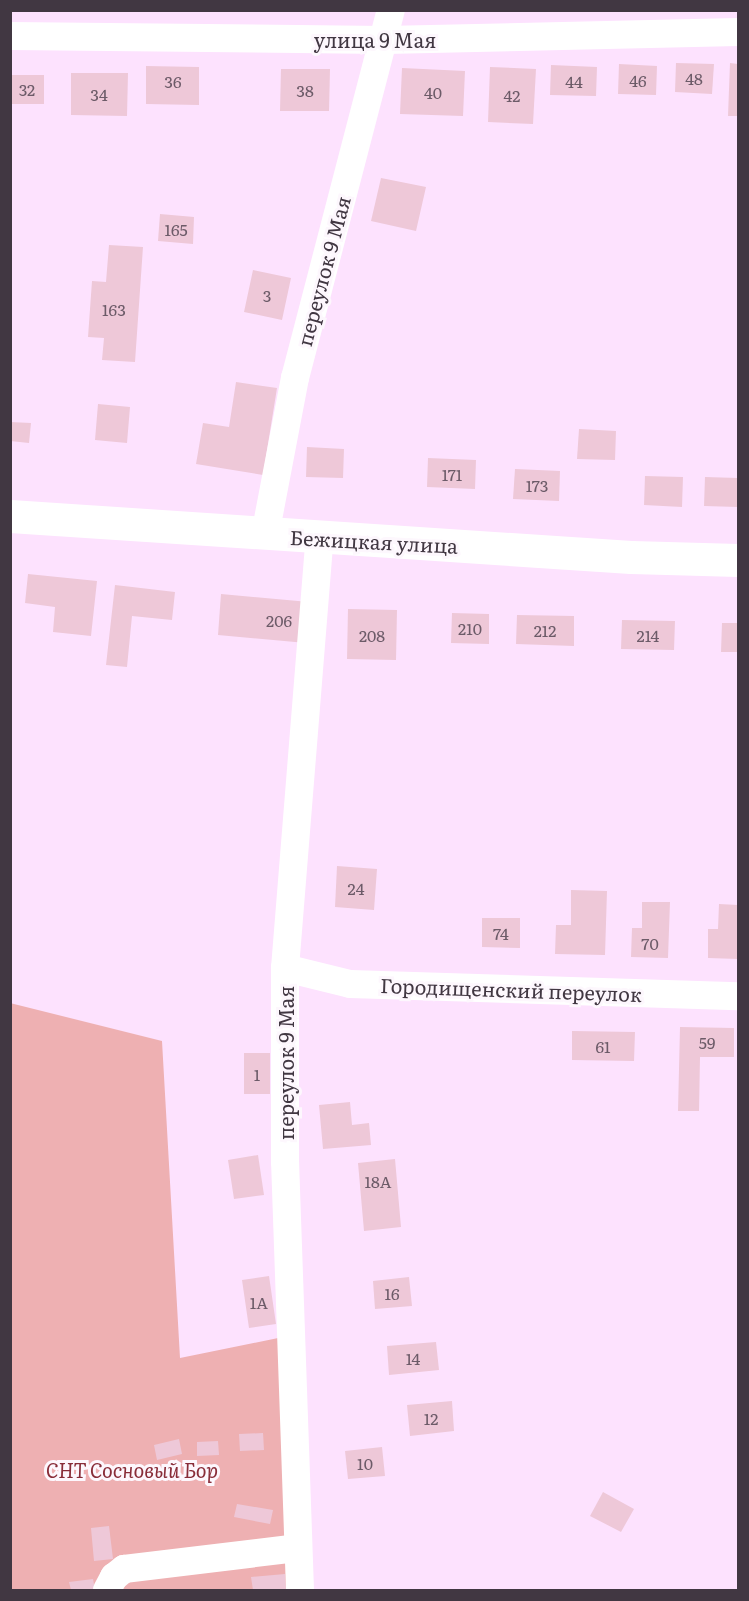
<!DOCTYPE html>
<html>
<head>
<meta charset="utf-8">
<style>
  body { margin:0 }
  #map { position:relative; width:749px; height:1601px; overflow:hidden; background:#fde2fe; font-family:Literata,serif }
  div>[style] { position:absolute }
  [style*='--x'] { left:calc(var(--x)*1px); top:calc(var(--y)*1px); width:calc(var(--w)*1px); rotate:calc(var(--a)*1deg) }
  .green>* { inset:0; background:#eeb0b2 }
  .building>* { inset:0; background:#eec8d8 }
  .minor>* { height:28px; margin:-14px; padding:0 14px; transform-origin:14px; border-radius:14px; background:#fff }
  .major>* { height:33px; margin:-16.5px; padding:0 16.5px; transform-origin:16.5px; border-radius:16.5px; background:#fff }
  span { translate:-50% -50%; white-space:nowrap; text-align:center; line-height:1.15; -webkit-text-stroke:6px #fdf7fd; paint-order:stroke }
  .number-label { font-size:16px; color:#6c5b68 }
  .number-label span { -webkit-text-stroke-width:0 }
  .street-label { font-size:20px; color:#413742 }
  .park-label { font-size:20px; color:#892d39; font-style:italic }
  .frame { position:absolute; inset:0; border:12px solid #413742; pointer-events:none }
</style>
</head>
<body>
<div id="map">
  <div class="green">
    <i style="clip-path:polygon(10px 1003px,162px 1041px,180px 1358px,283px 1337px,290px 1590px,11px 1590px)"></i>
  </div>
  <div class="building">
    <i style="clip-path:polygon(676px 63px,714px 64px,712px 94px,675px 92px)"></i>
    <i style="clip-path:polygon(730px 63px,738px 64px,738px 116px,728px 116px)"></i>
    <i style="clip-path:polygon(619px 64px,657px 66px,656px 95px,618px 94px)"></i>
    <i style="clip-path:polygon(551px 65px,597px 67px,596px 96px,550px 95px)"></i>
    <i style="clip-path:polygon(146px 66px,199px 67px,199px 105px,146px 104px)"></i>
    <i style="clip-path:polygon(490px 67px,536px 69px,533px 124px,488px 122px)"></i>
    <i style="clip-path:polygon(402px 68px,465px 71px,463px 116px,400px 114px)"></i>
    <i style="clip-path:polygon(281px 69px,330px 69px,329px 111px,280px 111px)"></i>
    <i style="clip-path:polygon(71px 73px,128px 73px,127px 116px,71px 115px)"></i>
    <i style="clip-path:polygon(10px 75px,44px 75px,44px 104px,10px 104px)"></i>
    <i style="clip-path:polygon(381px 178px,426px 187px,416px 231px,371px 221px)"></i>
    <i style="clip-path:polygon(160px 214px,194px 217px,193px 244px,158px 241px)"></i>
    <i style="clip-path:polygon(109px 245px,143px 247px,135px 362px,102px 360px,104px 338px,88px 337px,92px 281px,106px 282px)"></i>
    <i style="clip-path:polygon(253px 270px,291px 278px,282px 320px,244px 312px)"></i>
    <i style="clip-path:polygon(236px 382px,277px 388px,263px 475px,196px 464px,203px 423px,229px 427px)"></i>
    <i style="clip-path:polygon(98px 404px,130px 407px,127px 443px,95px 440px)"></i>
    <i style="clip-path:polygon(10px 422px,31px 423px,29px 443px,10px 441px)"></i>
    <i style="clip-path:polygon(579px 429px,616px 431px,615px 460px,577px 459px)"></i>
    <i style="clip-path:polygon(307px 447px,344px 449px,343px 478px,306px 477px)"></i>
    <i style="clip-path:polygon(428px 458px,476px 460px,475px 489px,427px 487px)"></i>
    <i style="clip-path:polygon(515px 469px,560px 471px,559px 501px,513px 499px)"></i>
    <i style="clip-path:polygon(645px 476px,683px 477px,682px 507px,644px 505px)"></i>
    <i style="clip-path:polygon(705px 477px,738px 478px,738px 507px,704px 506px)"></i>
    <i style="clip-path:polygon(28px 574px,97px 581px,91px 636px,53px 632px,55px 607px,25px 603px)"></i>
    <i style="clip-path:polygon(115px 585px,175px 592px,172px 620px,132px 616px,127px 667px,106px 665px)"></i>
    <i style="clip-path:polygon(221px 594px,309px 602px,306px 643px,218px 635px)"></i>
    <i style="clip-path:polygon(348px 609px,397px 610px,396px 660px,347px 659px)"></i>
    <i style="clip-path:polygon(452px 613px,489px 614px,489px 644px,451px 643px)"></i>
    <i style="clip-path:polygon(517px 615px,574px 616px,574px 646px,516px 644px)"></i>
    <i style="clip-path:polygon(622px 620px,675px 621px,674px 650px,621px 649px)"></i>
    <i style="clip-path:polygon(722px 623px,738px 623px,738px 652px,721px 652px)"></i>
    <i style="clip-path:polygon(337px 866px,377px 869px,374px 910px,335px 907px)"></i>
    <i style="clip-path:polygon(571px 890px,607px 891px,605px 955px,555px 954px,556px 925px,571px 925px)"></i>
    <i style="clip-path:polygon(642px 902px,670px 902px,668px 958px,631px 957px,632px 928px,642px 928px)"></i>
    <i style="clip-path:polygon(719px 904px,738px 905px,738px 959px,708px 958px,708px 929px,718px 929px)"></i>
    <i style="clip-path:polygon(482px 918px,520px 918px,520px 948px,482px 947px)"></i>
    <i style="clip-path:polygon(680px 1027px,734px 1028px,734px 1057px,700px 1057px,699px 1111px,678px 1111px)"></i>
    <i style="clip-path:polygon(572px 1031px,635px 1032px,634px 1061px,572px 1060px)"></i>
    <i style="clip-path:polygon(244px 1053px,270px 1053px,270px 1094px,244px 1094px)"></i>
    <i style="clip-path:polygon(350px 1102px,352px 1125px,369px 1123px,371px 1145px,323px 1149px,319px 1105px)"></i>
    <i style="clip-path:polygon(258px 1155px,264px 1195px,234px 1199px,228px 1160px)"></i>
    <i style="clip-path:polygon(395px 1159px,401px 1227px,364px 1231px,358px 1163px)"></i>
    <i style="clip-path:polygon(269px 1276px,276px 1324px,249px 1328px,242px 1280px)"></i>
    <i style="clip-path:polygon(409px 1277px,412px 1306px,375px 1309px,373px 1281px)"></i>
    <i style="clip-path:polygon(436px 1342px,439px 1370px,389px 1375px,387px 1346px)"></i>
    <i style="clip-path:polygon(452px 1401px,454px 1431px,410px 1436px,407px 1405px)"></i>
    <i style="clip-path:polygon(263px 1433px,264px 1450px,240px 1451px,239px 1434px)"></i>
    <i style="clip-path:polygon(179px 1439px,182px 1454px,157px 1460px,154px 1445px)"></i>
    <i style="clip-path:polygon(218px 1441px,219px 1455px,197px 1456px,197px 1442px)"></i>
    <i style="clip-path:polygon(382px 1447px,385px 1476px,348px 1479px,345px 1451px)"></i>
    <i style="clip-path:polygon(603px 1492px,634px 1509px,621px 1532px,590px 1516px)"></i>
    <i style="clip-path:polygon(237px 1504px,273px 1510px,270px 1524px,234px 1517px)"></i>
    <i style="clip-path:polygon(109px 1526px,113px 1559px,94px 1561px,91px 1528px)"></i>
    <i style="clip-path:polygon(285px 1574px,286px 1590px,253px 1590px,251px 1577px)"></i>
    <i style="clip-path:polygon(93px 1579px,95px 1590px,71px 1590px,69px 1582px)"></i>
  </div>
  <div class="minor">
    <i style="--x:10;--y:36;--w:375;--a:0.6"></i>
    <i style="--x:385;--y:40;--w:353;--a:-1.3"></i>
    <i style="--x:265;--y:535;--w:160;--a:-79.2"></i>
    <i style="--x:295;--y:378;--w:380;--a:-75.4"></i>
    <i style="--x:285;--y:968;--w:67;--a:13.8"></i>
    <i style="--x:350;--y:984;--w:388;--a:1.8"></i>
    <i style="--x:107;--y:1590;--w:15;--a:-62"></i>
    <i style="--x:114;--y:1577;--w:13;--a:-39"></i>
    <i style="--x:124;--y:1569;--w:174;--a:-6.9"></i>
    <i style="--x:300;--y:1590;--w:428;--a:-92"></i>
    <i style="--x:285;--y:1162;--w:194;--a:-90"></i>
    <i style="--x:285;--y:968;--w:432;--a:-85.4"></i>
  </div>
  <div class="major">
    <i style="--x:10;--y:516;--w:622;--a:3.78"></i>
    <i style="--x:631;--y:557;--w:107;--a:1.6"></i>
  </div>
  <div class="number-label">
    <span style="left:694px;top:78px">48</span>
    <span style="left:638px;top:80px">46</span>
    <span style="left:173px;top:81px">36</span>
    <span style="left:574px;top:81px">44</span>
    <span style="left:27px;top:89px">32</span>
    <span style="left:305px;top:90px">38</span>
    <span style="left:433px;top:92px">40</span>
    <span style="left:99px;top:94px">34</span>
    <span style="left:512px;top:95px">42</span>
    <span style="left:176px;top:229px">165</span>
    <span style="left:267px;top:295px">3</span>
    <span style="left:114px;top:309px">163</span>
    <span style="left:452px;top:474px">171</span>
    <span style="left:537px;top:485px">173</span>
    <span style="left:279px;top:620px">206</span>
    <span style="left:470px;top:628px">210</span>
    <span style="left:545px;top:630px">212</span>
    <span style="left:372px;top:635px">208</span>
    <span style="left:648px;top:635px">214</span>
    <span style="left:356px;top:888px">24</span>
    <span style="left:501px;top:933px">74</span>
    <span style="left:650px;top:943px">70</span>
    <span style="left:707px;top:1042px">59</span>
    <span style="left:603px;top:1046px">61</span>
    <span style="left:257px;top:1074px">1</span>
    <span style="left:378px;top:1181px">18А</span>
    <span style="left:392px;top:1293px">16</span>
    <span style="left:259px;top:1302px">1А</span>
    <span style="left:413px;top:1358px">14</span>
    <span style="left:431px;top:1418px">12</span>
    <span style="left:365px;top:1463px">10</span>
  </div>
  <div class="street-label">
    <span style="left:375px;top:39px">улица 9 Мая</span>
    <span style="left:323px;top:271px;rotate:-75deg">переулок 9 Мая</span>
    <span style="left:374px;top:541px;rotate:3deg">Бежицкая улица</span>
    <span style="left:511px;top:989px;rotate:2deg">Городищенский переулок</span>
    <span style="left:285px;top:1063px;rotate:-90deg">переулок 9 Мая</span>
  </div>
  <div class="park-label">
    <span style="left:132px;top:1469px">СНТ Сосновый Бор</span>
  </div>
  <div class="frame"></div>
</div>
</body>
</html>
